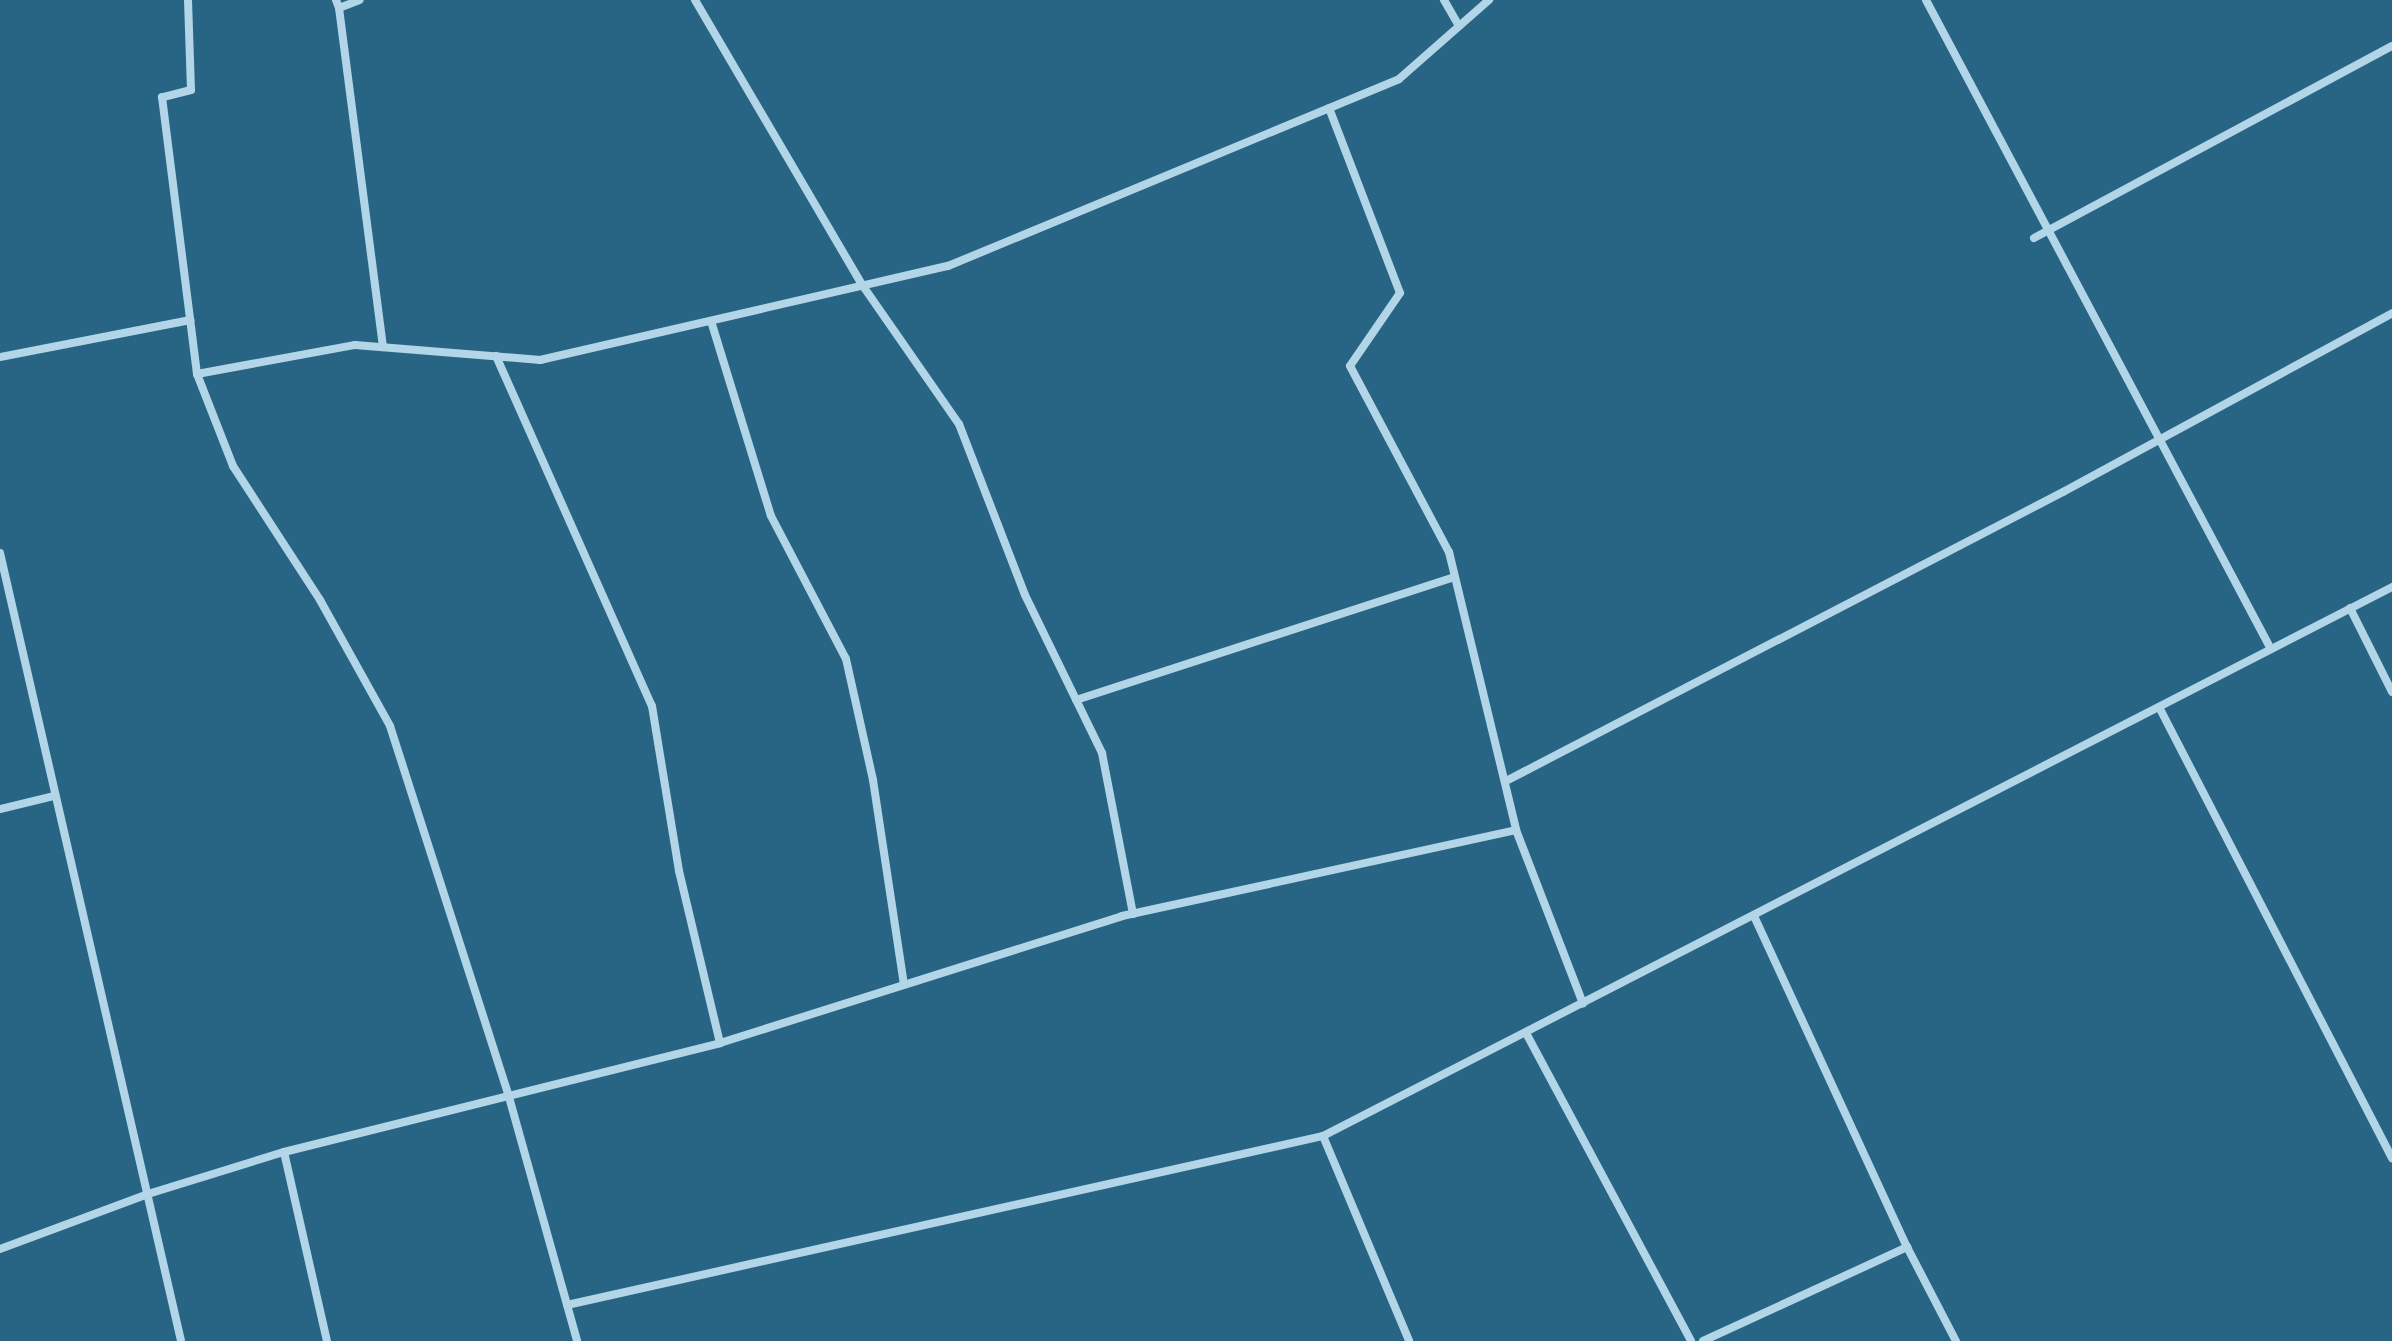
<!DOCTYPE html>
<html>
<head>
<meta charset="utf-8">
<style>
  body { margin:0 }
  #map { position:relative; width:2392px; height:1341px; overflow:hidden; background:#286585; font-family:"Work Sans",sans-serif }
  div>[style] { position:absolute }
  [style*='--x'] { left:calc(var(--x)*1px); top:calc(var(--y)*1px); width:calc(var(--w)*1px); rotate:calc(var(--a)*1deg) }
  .street>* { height:8px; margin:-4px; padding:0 4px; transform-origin:4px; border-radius:4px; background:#b2d6e7 }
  span { translate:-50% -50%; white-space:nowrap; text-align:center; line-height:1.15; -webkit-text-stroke:8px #286585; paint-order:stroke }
</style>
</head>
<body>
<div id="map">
  <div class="street">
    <i style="--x:188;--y:0;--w:90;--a:88.1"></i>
    <i style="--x:191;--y:90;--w:30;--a:166"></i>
    <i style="--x:162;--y:97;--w:279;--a:82.8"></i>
    <i style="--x:197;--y:374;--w:99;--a:68.6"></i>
    <i style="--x:233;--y:466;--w:160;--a:57"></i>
    <i style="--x:320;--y:600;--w:144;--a:60.9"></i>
    <i style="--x:390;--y:726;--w:390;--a:72.2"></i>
    <i style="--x:509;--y:1097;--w:253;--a:74.4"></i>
    <i style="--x:336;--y:0;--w:9;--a:69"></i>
    <i style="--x:339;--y:8;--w:22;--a:-21"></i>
    <i style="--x:695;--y:0;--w:332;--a:59.6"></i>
    <i style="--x:863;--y:286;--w:168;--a:55.2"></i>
    <i style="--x:959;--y:424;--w:183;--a:68.9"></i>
    <i style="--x:1025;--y:595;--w:176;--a:64"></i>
    <i style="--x:1102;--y:753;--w:164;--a:79.1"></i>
    <i style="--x:1444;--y:0;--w:30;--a:60"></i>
    <i style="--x:1926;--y:0;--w:735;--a:62.01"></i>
    <i style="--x:339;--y:8;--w:342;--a:82.6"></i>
    <i style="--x:1329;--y:108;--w:198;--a:69"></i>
    <i style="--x:1400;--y:293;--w:88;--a:124.4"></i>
    <i style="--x:1350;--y:366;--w:211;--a:62"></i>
    <i style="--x:1449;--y:552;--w:286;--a:76.4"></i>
    <i style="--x:1516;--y:830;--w:186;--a:68.9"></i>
    <i style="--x:2034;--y:238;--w:406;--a:-28.2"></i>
    <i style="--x:711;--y:321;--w:204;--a:72.9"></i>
    <i style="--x:771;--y:516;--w:161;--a:62.3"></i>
    <i style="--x:846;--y:659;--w:124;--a:77.4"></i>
    <i style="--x:873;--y:780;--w:207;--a:81.4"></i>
    <i style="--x:496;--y:356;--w:383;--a:66"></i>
    <i style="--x:652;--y:706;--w:167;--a:80.7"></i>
    <i style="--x:679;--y:871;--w:177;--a:76.6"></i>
    <i style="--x:0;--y:357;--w:194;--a:-11"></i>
    <i style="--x:197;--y:374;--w:161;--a:-10.4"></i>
    <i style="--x:355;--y:345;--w:186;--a:4.6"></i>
    <i style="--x:540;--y:360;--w:419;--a:-13"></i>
    <i style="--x:948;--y:266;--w:488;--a:-22.5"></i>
    <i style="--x:1399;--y:79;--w:120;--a:-41.3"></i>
    <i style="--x:0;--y:553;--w:809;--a:77.06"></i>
    <i style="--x:2350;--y:608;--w:94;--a:63.4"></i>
    <i style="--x:1076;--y:700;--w:398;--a:-18"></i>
    <i style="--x:2159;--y:707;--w:508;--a:62.68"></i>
    <i style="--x:1506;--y:781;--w:628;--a:-27.42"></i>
    <i style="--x:2063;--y:492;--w:375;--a:-28.5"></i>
    <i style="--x:0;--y:809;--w:56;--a:-13.5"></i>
    <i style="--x:1754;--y:916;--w:365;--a:65.2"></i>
    <i style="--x:1907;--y:1247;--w:106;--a:62.5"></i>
    <i style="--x:1526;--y:1033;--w:349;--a:61.8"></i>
    <i style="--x:1323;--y:1136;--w:222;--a:67.2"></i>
    <i style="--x:284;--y:1152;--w:194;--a:77.2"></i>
    <i style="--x:0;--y:1249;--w:158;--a:-20.4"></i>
    <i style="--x:148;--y:1194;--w:142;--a:-17.2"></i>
    <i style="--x:284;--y:1152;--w:449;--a:-14"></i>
    <i style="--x:720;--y:1043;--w:422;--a:-17.5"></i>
    <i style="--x:1122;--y:916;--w:403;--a:-12.3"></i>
    <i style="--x:567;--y:1305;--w:775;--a:-12.6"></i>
    <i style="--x:1323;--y:1136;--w:1202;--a:-27.18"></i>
    <i style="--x:1703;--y:1341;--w:225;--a:-24.7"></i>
  </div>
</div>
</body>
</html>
